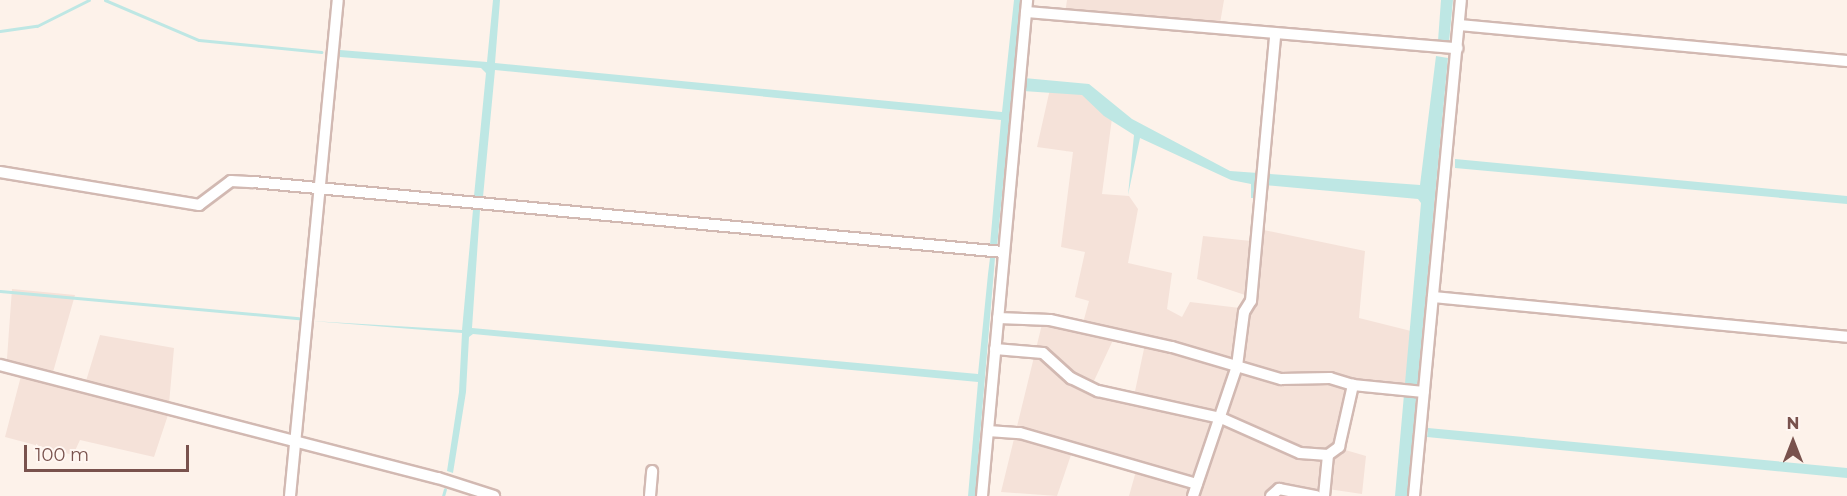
<!DOCTYPE html>
<html>
<head>
<meta charset="utf-8">
<style>
  body { margin:0 }
  #map { position:relative; width:1847px; height:496px; overflow:hidden; background:#fdf2ea; font-family:Montserrat,sans-serif }
  div>[style] { position:absolute }
  [style*='--x'] { left:calc(var(--x)*1px); top:calc(var(--y)*1px); width:calc(var(--w)*1px); rotate:calc(var(--a)*1deg) }
  .residential>* { inset:0; background:#f5e2d9 }
  .water>* { inset:0; background:#bee7e4 }
  .stream>* { height:3px; margin:-1.5px; padding:0 1.5px; transform-origin:1.5px; border-radius:1.5px; background:#bee7e4 }
  .roads { filter:drop-shadow(2px 0 #d2b9b2) drop-shadow(-2px 0 #d2b9b2) drop-shadow(0 2px #d2b9b2) drop-shadow(0 -2px #d2b9b2) }
  .minor>* { height:10px; margin:-5px; padding:0 5px; transform-origin:5px; border-radius:5px; background:#fff }
  span { translate:-50% -50%; white-space:nowrap; text-align:center; line-height:1.15; -webkit-text-stroke:6px #fff6f1; paint-order:stroke }
  .north { position:absolute; left:1763px; top:412px; width:60px; height:60px; -webkit-text-stroke:4px #fff6f1; paint-order:stroke; rotate:0deg; font-size:16px; font-weight:700; line-height:24px; text-align:center; color:#79524d }
  .north::after { content:''; display:block; margin:auto; width:21px; height:27px; background:#79524d; clip-path:polygon(50% 0,100% 100%,50% 72%,0 100%) }
  .scale { position:absolute; left:24px; top:445px; width:165px; height:27px; box-sizing:border-box; border:3px solid #79524d; border-top:0; padding-left:8px; font-size:18px; line-height:21px; white-space:nowrap; color:#79524d; -webkit-text-stroke:4px #fff6f1; paint-order:stroke }
</style>
</head>
<body>
<div id="map">
  <div class="residential">
    <i style="clip-path:polygon(1067px 0,1224px 0,1218px 35px,1064px 20px)"></i>
    <i style="clip-path:polygon(evenodd,1050px 89px,1082px 91px,1112px 118px,1102px 194px,1129px 196px,1138px 209px,1128px 263px,1172px 273px,1167px 309px,1182px 317px,1190px 302px,1240px 308px,1248px 296px,1197px 279px,1203px 236px,1251px 241px,1254px 228px,1365px 251px,1359px 318px,1423px 334px,1419px 396px,1356px 391px,1342px 449px,1366px 456px,1362px 494px,1328px 489px,1329px 496px,1129px 496px,1136px 471px,1072px 452px,1057px 496px,1001px 492px,1044px 316px,1083px 323px,1089px 301px,1075px 297px,1085px 252px,1061px 247px,1073px 152px,1037px 147px,1050px 89px,1114px 338px,1145px 344px,1134px 396px,1093px 383px,1114px 338px)"></i>
    <i style="clip-path:polygon(12px 289px,75px 295px,53px 372px,86px 381px,100px 335px,174px 348px,168px 415px,154px 457px,80px 440px,73px 455px,5px 437px,21px 376px,6px 372px)"></i>
  </div>
  <div class="water">
    <i style="clip-path:polygon(493px 0,500px 0,495px 63px,1002px 112px,1014px 0,1021px 0,997px 247px,990px 245px,1001px 120px,495px 70px,483px 197px,474px 196px,486px 73px,481px 68px,340px 57px,340px 50px,487px 62px)"></i>
    <i style="clip-path:polygon(1441px 0,1453px 0,1449px 42px,1438px 41px)"></i>
    <i style="clip-path:polygon(1436px 56px,1448px 58px,1407px 496px,1395px 496px,1421px 203px,1418px 199px,1265px 185px,1255px 186px,1255px 198px,1251px 198px,1251px 184px,1231px 180px,1140px 138px,1128px 195px,1134px 135px,1104px 116px,1082px 95px,1023px 91px,1024px 78px,1089px 84px,1132px 119px,1230px 171px,1420px 185px)"></i>
    <i style="clip-path:polygon(1455px 159px,1847px 196px,1847px 204px,1455px 168px)"></i>
    <i style="clip-path:polygon(473px 210px,480px 210px,472px 328px,978px 374px,988px 274px,990px 258px,995px 258px,975px 496px,968px 496px,978px 382px,473px 334px,469px 337px,466px 392px,453px 473px,447px 471px,459px 392px,462px 333px,312px 321px,462px 330px)"></i>
    <i style="clip-path:polygon(1428px 428px,1847px 468px,1847px 478px,1427px 437px)"></i>
  </div>
  <div class="stream">
    <i style="--x:105;--y:0;--w:102;--a:23.1"></i>
    <i style="--x:199;--y:40;--w:123;--a:5.6"></i>
    <i style="--x:0;--y:31;--w:37;--a:-8"></i>
    <i style="--x:37;--y:26;--w:58;--a:-26.6"></i>
    <i style="--x:0;--y:291;--w:300;--a:5.2"></i>
    <i style="--x:443;--y:496;--w:7;--a:-74"></i>
  </div>
  <div class="roads">
    <div class="minor">
      <i style="--x:1026;--y:12;--w:433;--a:4.8"></i>
      <i style="--x:1459;--y:25;--w:390;--a:5.3"></i>
      <i style="--x:0;--y:172;--w:202;--a:9.4"></i>
      <i style="--x:199;--y:205;--w:40;--a:-37"></i>
      <i style="--x:231;--y:181;--w:22;--a:3"></i>
      <i style="--x:253;--y:182;--w:754;--a:5.33"></i>
      <i style="--x:1433;--y:297;--w:416;--a:5.5"></i>
      <i style="--x:998;--y:318;--w:52;--a:2.2"></i>
      <i style="--x:1050;--y:320;--w:125;--a:12.5"></i>
      <i style="--x:1172;--y:347;--w:114;--a:16.4"></i>
      <i style="--x:1281;--y:379;--w:49;--a:-1.2"></i>
      <i style="--x:1330;--y:378;--w:24;--a:17"></i>
      <i style="--x:1353;--y:385;--w:71;--a:5.6"></i>
      <i style="--x:995;--y:349;--w:48;--a:4.8"></i>
      <i style="--x:1043;--y:353;--w:38;--a:42"></i>
      <i style="--x:1071;--y:378;--w:30;--a:26"></i>
      <i style="--x:1098;--y:391;--w:126;--a:12.4"></i>
      <i style="--x:1221;--y:418;--w:86;--a:23.9"></i>
      <i style="--x:1300;--y:453;--w:28;--a:4"></i>
      <i style="--x:0;--y:365;--w:452;--a:14.5"></i>
      <i style="--x:438;--y:478;--w:59;--a:17.8"></i>
      <i style="--x:988;--y:431;--w:32;--a:4"></i>
      <i style="--x:1020;--y:433;--w:184;--a:16.1"></i>
      <i style="--x:290;--y:496;--w:498;--a:-84.5"></i>
      <i style="--x:650;--y:496;--w:25;--a:-85"></i>
      <i style="--x:982;--y:496;--w:498;--a:-84.8"></i>
      <i style="--x:1193;--y:496;--w:137;--a:-71.3"></i>
      <i style="--x:1237;--y:366;--w:54;--a:-82.6"></i>
      <i style="--x:1244;--y:312;--w:13;--a:-58"></i>
      <i style="--x:1251;--y:301;--w:267;--a:-84.8"></i>
      <i style="--x:1271;--y:496;--w:11;--a:-41"></i>
      <i style="--x:1279;--y:489;--w:38;--a:11"></i>
      <i style="--x:1324;--y:496;--w:41;--a:-84.4"></i>
      <i style="--x:1328;--y:455;--w:14;--a:-36"></i>
      <i style="--x:1339;--y:447;--w:64;--a:-77.3"></i>
      <i style="--x:1414;--y:496;--w:498;--a:-84.6"></i>
    </div>
  </div>
  <div class="north">N</div>
  <div class="scale">100 m</div>
</div>
</body>
</html>
